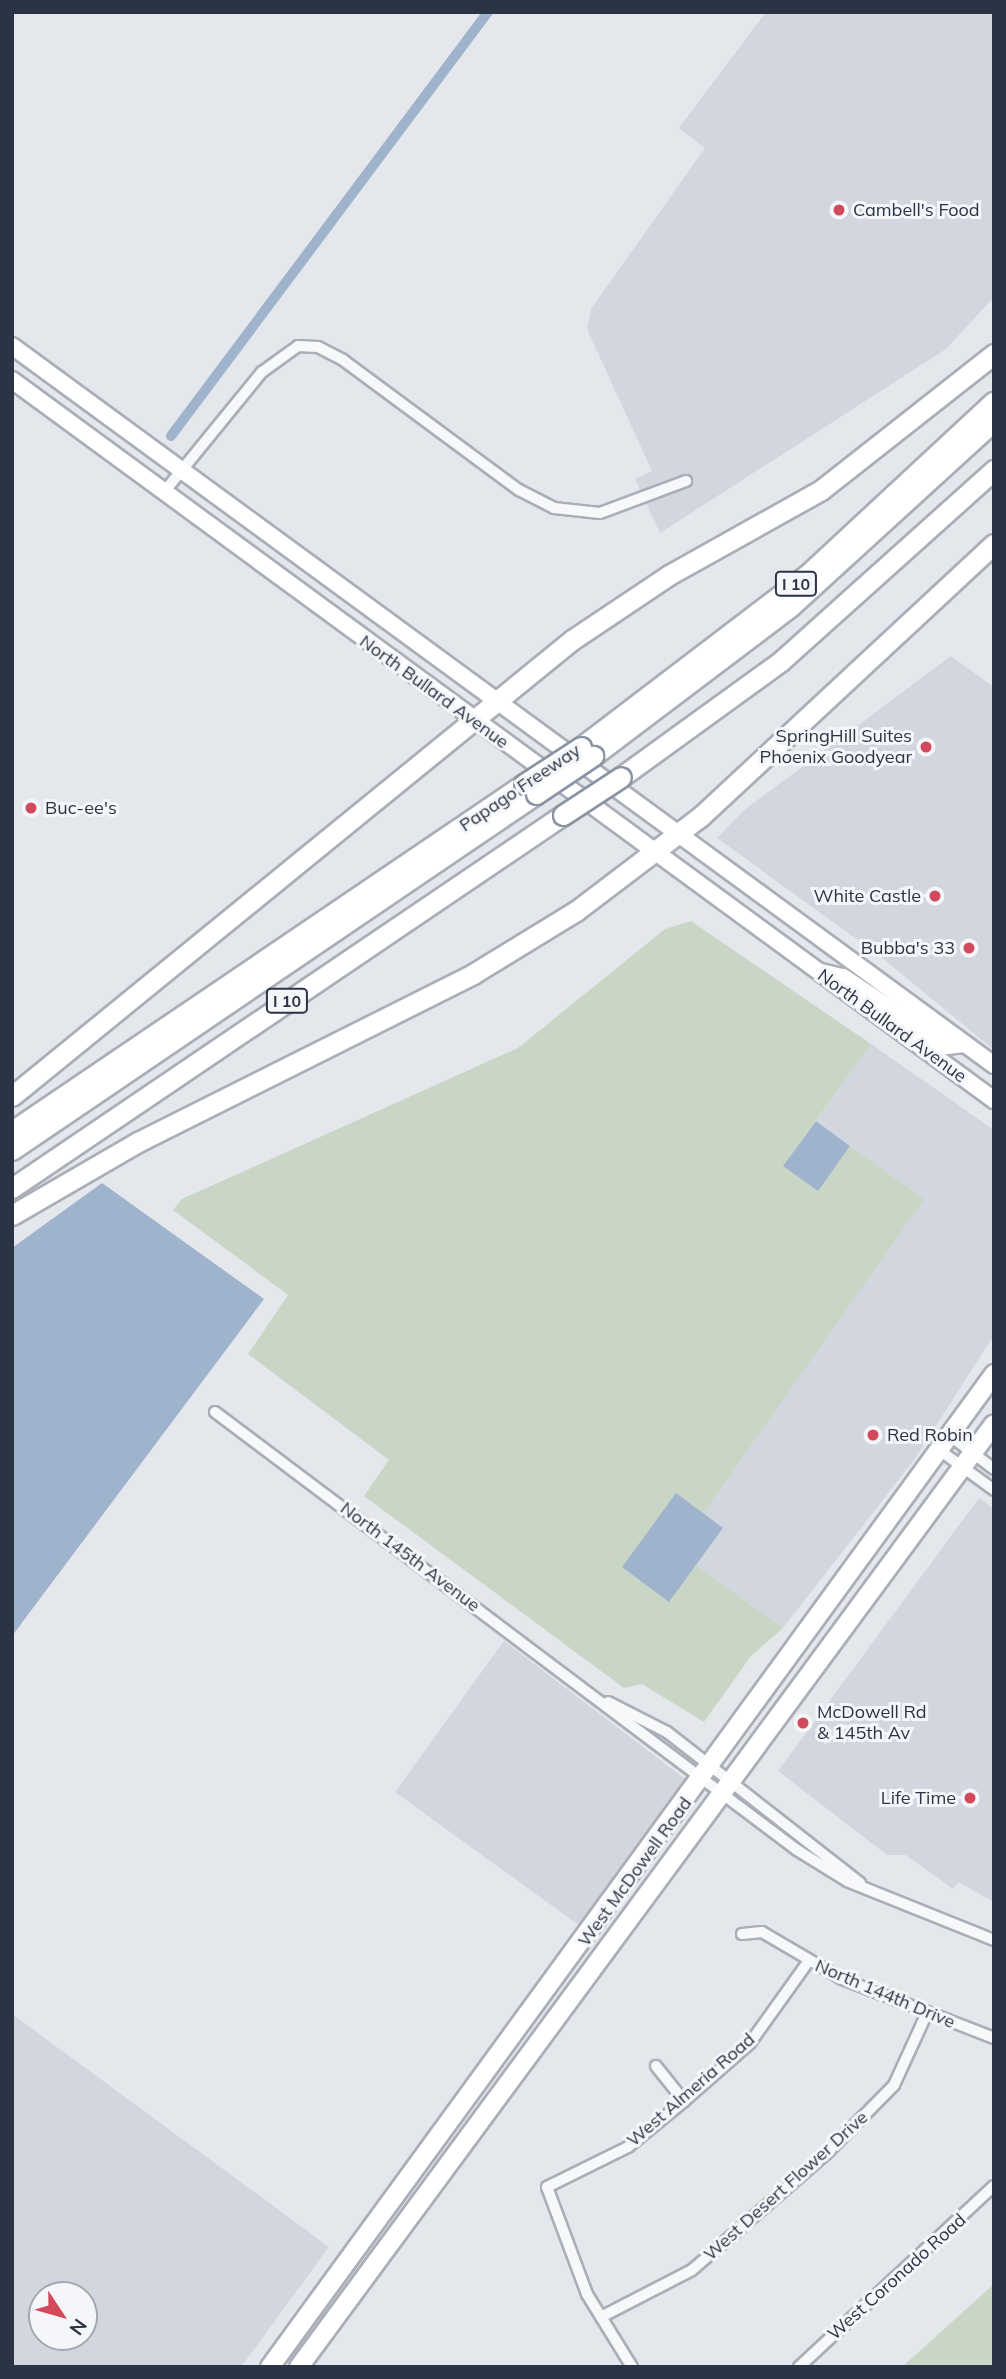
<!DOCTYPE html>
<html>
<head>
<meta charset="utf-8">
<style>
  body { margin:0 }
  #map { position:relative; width:1006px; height:2379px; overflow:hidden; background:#e4e7ec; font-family:Mulish,sans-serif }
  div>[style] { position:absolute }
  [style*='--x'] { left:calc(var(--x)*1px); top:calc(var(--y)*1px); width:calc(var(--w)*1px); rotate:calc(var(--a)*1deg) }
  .built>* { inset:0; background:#d2d6de }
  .green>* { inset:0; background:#c9d6c5 }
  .water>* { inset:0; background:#9fb4cc }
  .canal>* { height:10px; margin:-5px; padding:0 5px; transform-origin:5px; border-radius:5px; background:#9fb4cc }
  .roads { filter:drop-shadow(2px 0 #a9aeb7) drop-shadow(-2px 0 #a9aeb7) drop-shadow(0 2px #a9aeb7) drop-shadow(0 -2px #a9aeb7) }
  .minor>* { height:10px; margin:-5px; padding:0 5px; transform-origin:5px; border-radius:5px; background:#f7f8fa }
  .secondary>* { height:16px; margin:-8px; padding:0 8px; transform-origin:8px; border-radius:8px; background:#fff }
  .primary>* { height:18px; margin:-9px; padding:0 9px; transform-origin:9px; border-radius:9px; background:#fff }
  .motorway>* { height:19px; margin:-9.5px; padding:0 9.5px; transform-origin:9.5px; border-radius:9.5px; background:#fff }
  .bridges { filter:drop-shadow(2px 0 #8b94a3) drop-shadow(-2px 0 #8b94a3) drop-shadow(0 2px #8b94a3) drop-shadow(0 -2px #8b94a3) }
  .motorway-bridge>* { height:19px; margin:-9.5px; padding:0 9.5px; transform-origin:9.5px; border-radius:9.5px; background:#fff }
  .dots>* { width:19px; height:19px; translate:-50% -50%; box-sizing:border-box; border:4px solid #f4f6f9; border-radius:50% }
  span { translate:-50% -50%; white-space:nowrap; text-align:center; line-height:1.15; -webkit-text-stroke:6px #f4f6f9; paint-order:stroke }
  .shield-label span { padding:2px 5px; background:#f4f6f9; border:2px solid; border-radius:5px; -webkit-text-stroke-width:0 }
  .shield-label { font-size:16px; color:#2b3445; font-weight:700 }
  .poi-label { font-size:18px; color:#2b3445 }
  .left { translate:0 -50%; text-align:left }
  .right { translate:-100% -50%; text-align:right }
  .street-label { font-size:18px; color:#2b3445 }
  .frame { position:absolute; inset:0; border:14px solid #2b3445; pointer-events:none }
  .north { position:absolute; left:28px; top:2281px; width:70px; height:70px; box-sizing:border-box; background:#f4f6f9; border:2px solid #a4a8b1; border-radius:50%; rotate:126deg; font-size:19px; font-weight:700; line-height:28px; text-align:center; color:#2b3445 }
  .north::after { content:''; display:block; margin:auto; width:24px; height:32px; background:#d1495b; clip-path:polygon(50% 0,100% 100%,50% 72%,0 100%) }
</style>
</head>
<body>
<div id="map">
  <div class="built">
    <i style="clip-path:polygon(766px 12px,994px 12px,994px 297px,946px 349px,660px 533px,635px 479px,652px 471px,587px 329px,591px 309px,705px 148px,679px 128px)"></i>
    <i style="clip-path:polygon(951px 656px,994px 687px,994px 1050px,881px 957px,717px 838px,743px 811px)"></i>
    <i style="clip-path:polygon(871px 1044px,994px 1130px,994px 1335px,914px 1460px,783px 1628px,696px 1565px,723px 1528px,703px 1514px,923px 1199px,816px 1121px)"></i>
    <i style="clip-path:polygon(979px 1498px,994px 1509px,994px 1902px,958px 1882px,953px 1889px,906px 1855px,887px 1855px,778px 1771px)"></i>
    <i style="clip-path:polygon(504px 1641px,685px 1779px,580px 1926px,395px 1792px)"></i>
    <i style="clip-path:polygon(evenodd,12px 2014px,329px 2247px,241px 2367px,12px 2367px,12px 2014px,84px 2295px,84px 2337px,42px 2337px,42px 2295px,84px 2295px)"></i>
  </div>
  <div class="green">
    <i style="clip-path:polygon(691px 921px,871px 1044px,784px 1165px,818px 1190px,850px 1146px,924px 1199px,703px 1514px,676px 1494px,622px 1567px,669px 1601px,696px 1565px,783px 1628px,751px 1656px,704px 1722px,642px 1684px,624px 1688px,364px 1496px,389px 1460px,248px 1354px,288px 1295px,173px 1210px,182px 1199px,518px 1048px,665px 929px)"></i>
    <i style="clip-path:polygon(994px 2284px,994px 2367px,902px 2367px)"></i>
  </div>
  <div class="water">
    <i style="clip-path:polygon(816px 1121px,850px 1146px,818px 1191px,783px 1166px)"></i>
    <i style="clip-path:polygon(102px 1183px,264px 1299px,12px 1636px,12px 1248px)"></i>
    <i style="clip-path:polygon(676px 1493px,723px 1528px,669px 1602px,622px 1567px)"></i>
  </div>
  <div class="canal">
    <i style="--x:171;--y:436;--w:529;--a:-53.22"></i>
  </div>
  <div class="roads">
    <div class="minor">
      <i style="--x:164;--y:492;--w:155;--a:-50.8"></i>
      <i style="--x:262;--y:372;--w:44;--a:-35.8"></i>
      <i style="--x:298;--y:346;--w:20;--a:3"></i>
      <i style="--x:318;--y:347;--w:28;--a:27"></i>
      <i style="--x:343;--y:360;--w:219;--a:36.5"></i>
      <i style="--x:519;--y:490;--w:39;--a:27"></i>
      <i style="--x:554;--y:508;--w:46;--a:6.2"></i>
      <i style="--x:600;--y:513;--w:92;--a:-20.4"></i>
      <i style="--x:215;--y:1412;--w:728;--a:36.96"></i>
      <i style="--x:797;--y:1850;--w:59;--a:31.8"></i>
      <i style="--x:847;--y:1881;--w:158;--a:21.9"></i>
      <i style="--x:949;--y:1435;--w:56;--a:37.1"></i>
      <i style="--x:938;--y:1449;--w:69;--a:36.2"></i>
      <i style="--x:608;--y:1702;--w:66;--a:27"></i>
      <i style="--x:667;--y:1732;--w:245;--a:38"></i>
      <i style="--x:742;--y:1934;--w:20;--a:-6"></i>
      <i style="--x:762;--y:1932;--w:93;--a:30.4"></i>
      <i style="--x:842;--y:1979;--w:163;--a:21.2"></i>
      <i style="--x:656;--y:2066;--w:45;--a:51.3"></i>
      <i style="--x:601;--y:2317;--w:102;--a:-27.3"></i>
      <i style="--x:692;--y:2270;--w:177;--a:-40.9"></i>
      <i style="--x:826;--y:2154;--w:97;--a:-45.4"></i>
      <i style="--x:894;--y:2085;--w:79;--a:-65.4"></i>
      <i style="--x:632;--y:2367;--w:86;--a:-121.7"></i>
      <i style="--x:587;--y:2294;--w:114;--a:-110.5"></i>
      <i style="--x:547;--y:2187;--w:90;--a:-26.3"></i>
      <i style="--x:628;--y:2147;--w:72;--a:-39.4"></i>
      <i style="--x:684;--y:2101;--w:88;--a:-41.3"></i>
      <i style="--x:750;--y:2043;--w:100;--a:-54.4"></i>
      <i style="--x:799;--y:2367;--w:266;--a:-42.9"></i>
    </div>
    <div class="secondary">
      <i style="--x:12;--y:346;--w:1217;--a:36.21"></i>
      <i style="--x:12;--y:380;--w:1218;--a:36.25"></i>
      <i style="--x:821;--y:972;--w:23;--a:13"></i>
      <i style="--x:843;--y:977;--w:125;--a:33.6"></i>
      <i style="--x:947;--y:1046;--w:18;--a:-6"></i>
    </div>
    <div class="primary">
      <i style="--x:270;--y:2367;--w:1229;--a:-53.9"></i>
      <i style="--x:299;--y:2367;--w:1171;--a:-53.61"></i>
    </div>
    <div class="motorway">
      <i style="--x:581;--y:747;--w:284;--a:-37.3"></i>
      <i style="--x:807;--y:575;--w:255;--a:-42.9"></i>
      <i style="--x:593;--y:756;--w:247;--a:-37.1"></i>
      <i style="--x:790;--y:607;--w:276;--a:-42.4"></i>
      <i style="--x:621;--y:777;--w:198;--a:-35.9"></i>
      <i style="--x:781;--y:661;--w:286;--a:-41.9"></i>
      <i style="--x:12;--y:1096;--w:722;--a:-39.16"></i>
      <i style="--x:572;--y:640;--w:117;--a:-33.8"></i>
      <i style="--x:669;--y:575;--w:174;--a:-29.2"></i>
      <i style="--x:821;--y:490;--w:220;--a:-38.2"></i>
      <i style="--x:12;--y:1131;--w:619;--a:-34.13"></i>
      <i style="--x:12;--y:1150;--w:633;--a:-34.19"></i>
      <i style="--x:12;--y:1188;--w:665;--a:-34.1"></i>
      <i style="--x:12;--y:1215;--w:146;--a:-30.1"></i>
      <i style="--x:138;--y:1142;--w:375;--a:-26.6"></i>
      <i style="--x:473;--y:974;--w:121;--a:-31.5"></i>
      <i style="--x:576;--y:911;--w:156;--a:-37.2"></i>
      <i style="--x:700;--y:817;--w:401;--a:-42.9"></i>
    </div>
  </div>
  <div class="bridges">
    <div class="motorway-bridge">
      <i style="--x:524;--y:784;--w:68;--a:-33"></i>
      <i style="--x:536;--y:794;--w:69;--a:-33.7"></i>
      <i style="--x:563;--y:815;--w:69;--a:-33.2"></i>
    </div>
  </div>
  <div class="dots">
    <i style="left:839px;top:210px;background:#d1495b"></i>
    <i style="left:926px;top:747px;background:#d1495b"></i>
    <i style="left:31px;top:808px;background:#d1495b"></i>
    <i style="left:935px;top:896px;background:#d1495b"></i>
    <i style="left:969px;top:948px;background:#d1495b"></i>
    <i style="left:873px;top:1435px;background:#d1495b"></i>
    <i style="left:803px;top:1723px;background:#d1495b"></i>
    <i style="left:970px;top:1798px;background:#d1495b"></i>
  </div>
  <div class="shield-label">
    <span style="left:796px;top:584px">I 10</span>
    <span style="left:287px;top:1001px">I 10</span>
  </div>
  <div class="poi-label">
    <span class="left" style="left:853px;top:210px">Cambell's Food</span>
    <span class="right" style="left:912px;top:747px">SpringHill Suites<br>Phoenix Goodyear</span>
    <span class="left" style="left:45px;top:808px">Buc-ee's</span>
    <span class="right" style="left:921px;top:896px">White Castle</span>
    <span class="right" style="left:955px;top:948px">Bubba's 33</span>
    <span class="left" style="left:887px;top:1435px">Red Robin</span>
    <span class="left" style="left:817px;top:1723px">McDowell Rd<br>&amp; 145th Av</span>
    <span class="right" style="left:956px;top:1798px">Life Time</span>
  </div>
  <div class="street-label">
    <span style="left:434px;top:692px;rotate:36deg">North Bullard Avenue</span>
    <span style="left:520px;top:788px;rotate:-34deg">Papago Freeway</span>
    <span style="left:892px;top:1026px;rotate:36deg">North Bullard Avenue</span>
    <span style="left:410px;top:1557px;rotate:37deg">North 145th Avenue</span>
    <span style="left:635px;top:1872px;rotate:-54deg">West McDowell Road</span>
    <span style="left:885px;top:1994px;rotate:23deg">North 144th Drive</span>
    <span style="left:691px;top:2090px;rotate:-41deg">West Almeria Road</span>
    <span style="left:786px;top:2186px;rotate:-42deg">West Desert Flower Drive</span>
    <span style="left:897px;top:2277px;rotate:-42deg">West Coronado Road</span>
  </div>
  <div class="frame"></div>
  <div class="north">N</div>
</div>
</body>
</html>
